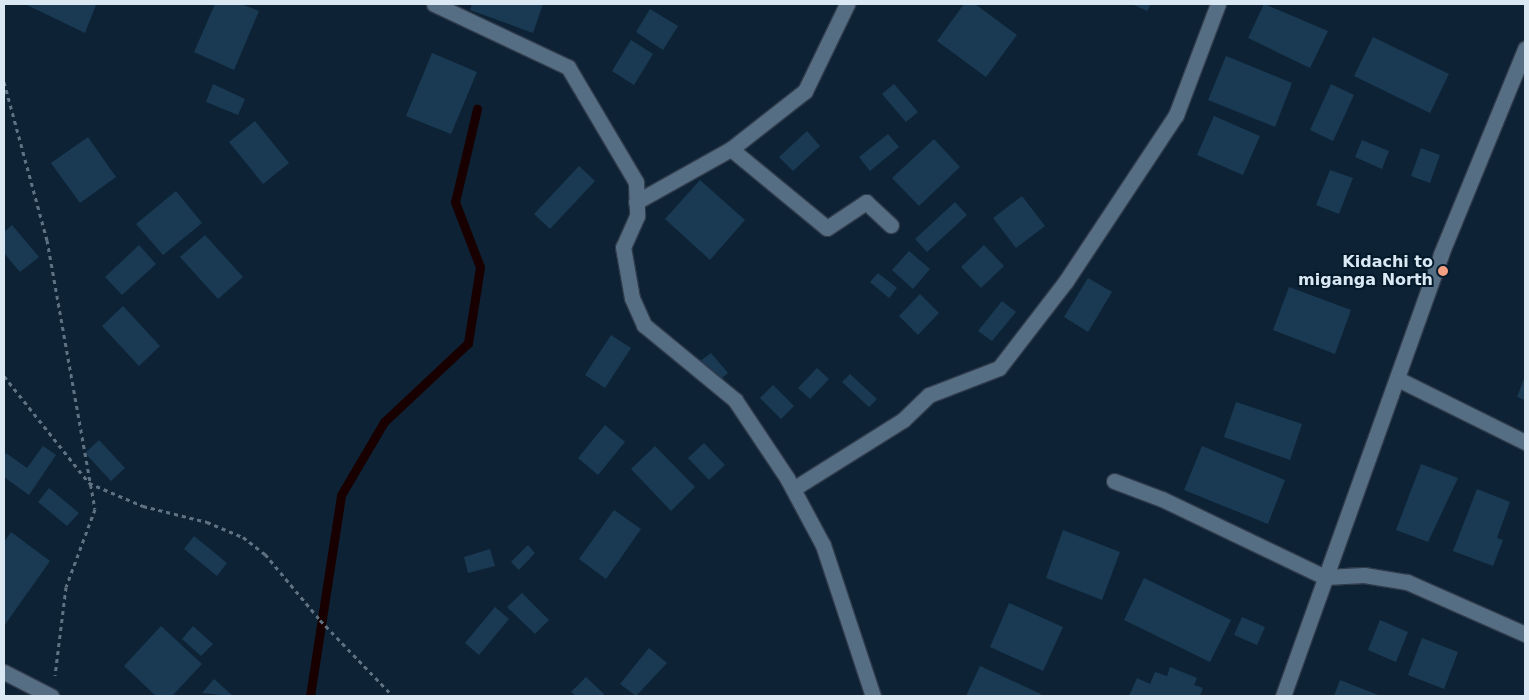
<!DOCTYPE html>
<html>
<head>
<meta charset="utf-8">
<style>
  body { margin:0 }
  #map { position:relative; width:1529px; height:700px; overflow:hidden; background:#0d2335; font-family:"DejaVu Sans",sans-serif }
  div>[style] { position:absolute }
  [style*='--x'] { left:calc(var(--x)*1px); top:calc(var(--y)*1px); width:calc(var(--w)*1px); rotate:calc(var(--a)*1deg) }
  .stream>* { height:9px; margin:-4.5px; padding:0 4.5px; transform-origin:4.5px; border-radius:4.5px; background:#180000 }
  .building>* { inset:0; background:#1a3952 }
  .path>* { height:3px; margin-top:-1.5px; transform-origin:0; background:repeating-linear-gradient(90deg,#5f7282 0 4px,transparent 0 8px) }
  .roads { filter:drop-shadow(1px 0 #303c4c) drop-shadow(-1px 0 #303c4c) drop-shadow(0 1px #303c4c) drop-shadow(0 -1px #303c4c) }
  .minor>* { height:15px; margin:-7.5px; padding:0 7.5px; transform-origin:7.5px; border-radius:7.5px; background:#566e83 }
  .dots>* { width:14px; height:14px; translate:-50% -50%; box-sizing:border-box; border:2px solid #041a2b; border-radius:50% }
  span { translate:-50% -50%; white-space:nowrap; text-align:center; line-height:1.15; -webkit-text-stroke:4px #041a2b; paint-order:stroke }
  .poi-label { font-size:16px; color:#dae8f4; font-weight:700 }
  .right { translate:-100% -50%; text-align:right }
  .frame { position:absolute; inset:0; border:5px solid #dae8f4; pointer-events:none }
</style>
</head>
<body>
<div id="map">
  <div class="stream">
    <i style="--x:310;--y:696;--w:203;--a:-81.2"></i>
    <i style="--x:341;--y:495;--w:85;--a:-59.5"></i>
    <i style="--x:384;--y:422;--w:115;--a:-43.2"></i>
    <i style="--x:468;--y:343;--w:77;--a:-81"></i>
    <i style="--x:480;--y:267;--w:70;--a:-111"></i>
    <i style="--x:455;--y:202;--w:96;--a:-76.7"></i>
  </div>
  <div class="building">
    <i style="clip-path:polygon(25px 4px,93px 4px,96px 5px,85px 33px)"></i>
    <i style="clip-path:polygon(215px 4px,241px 4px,259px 11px,234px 70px,194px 52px)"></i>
    <i style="clip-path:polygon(472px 4px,543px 4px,533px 33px,470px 10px)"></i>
    <i style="clip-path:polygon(964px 4px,975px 4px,1017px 35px,986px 77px,937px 41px)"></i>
    <i style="clip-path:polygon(1132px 4px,1151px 4px,1147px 11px)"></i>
    <i style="clip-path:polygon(1264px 4px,1328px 31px,1310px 68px,1248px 38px)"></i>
    <i style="clip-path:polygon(650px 9px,678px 26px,663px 50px,636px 32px)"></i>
    <i style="clip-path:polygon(1373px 37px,1449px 74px,1430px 113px,1354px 76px)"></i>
    <i style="clip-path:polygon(631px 40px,653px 54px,634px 85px,612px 71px)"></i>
    <i style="clip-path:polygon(432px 53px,477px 72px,451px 134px,406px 116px)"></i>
    <i style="clip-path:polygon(1226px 56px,1292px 83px,1275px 127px,1208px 100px)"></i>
    <i style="clip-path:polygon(213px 84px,245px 99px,238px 115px,206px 102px)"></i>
    <i style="clip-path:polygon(894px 84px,918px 112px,906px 122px,882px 94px)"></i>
    <i style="clip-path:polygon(1331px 84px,1354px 95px,1333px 141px,1310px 130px)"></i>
    <i style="clip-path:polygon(1214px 116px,1260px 136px,1243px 175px,1197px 155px)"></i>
    <i style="clip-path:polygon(255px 121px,289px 163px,263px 184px,229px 142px)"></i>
    <i style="clip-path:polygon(807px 131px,820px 146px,793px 171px,779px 157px)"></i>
    <i style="clip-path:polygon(888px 134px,899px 147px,870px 171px,859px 157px)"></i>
    <i style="clip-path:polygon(88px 137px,116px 177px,80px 203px,51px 163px)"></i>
    <i style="clip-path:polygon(934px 139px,960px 167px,919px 206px,892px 178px)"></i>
    <i style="clip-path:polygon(1362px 140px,1389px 151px,1382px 169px,1355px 157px)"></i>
    <i style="clip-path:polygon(1421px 148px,1440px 155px,1430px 183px,1411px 176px)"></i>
    <i style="clip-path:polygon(579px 166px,595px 181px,550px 229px,534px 214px)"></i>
    <i style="clip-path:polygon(1330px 170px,1353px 178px,1339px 214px,1316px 205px)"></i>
    <i style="clip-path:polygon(700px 180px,745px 220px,710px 260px,665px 219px)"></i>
    <i style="clip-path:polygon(176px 191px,202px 223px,163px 255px,136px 224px)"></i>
    <i style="clip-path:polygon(1022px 196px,1045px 226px,1016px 248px,993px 218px)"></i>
    <i style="clip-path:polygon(955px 202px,967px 215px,927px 252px,915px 239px)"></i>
    <i style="clip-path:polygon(12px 225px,39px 257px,20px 272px,4px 253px,4px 232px)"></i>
    <i style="clip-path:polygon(205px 235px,243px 277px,218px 299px,180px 257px)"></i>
    <i style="clip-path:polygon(139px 245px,156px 264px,122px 295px,105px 277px)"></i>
    <i style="clip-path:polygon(984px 245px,1004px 266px,981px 288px,961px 267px)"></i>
    <i style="clip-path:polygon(909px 251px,930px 269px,913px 289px,892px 270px)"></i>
    <i style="clip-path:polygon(878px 273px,897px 288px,889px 298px,870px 282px)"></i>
    <i style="clip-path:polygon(1088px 278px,1112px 292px,1088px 332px,1064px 317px)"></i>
    <i style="clip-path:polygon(1289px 287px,1351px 310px,1335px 354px,1273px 330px)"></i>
    <i style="clip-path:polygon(920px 294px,939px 313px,918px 335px,899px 316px)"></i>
    <i style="clip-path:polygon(1002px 301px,1016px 312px,992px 341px,978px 331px)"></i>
    <i style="clip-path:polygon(123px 306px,160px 346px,139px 366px,102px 326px)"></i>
    <i style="clip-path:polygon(611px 335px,631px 348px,605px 388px,585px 375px)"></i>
    <i style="clip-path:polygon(711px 353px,728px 373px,717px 382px,700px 361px)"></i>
    <i style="clip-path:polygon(817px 368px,829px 379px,810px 399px,798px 388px)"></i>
    <i style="clip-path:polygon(850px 374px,877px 399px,869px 407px,842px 382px)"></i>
    <i style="clip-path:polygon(1525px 376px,1525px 400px,1517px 397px)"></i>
    <i style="clip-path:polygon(773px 385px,794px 406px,781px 419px,760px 398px)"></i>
    <i style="clip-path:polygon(1236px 402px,1302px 424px,1290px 460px,1224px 437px)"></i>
    <i style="clip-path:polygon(605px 425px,625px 442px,598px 475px,578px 458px)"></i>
    <i style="clip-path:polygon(99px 440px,125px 468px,111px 481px,85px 453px)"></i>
    <i style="clip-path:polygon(704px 443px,725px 465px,709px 480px,688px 458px)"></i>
    <i style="clip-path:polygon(43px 446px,56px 455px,29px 495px,4px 477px,4px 456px,6px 453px,27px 468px)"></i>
    <i style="clip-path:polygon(655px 446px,695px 487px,671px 511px,631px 469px)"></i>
    <i style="clip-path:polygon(1202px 446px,1285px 480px,1268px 524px,1184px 490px)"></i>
    <i style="clip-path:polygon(1421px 464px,1458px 478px,1428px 542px,1396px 530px)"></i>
    <i style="clip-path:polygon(49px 488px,79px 513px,67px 526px,38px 502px)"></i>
    <i style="clip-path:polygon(1477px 489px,1510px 502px,1497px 538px,1503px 540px,1493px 566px,1453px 551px)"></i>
    <i style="clip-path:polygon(614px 510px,641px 529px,606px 579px,579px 559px)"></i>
    <i style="clip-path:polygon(1063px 530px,1120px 552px,1102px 600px,1046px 578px)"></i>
    <i style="clip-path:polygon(11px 532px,50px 561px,4px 626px,4px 542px)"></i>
    <i style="clip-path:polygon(194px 536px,227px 563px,217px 576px,184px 549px)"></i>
    <i style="clip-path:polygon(528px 545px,535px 553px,519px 570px,511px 562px)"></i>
    <i style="clip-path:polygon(490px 549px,495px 566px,468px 573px,464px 557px)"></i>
    <i style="clip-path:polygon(1144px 578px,1231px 620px,1210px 662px,1124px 620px)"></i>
    <i style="clip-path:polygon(522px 593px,549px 620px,535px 634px,507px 607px)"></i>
    <i style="clip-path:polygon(1009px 603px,1063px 627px,1043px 671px,990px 647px)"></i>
    <i style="clip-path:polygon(495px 607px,509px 619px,479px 655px,465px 643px)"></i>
    <i style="clip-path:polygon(1242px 617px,1265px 627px,1257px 645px,1234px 635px)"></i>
    <i style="clip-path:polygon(1380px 620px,1408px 632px,1396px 662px,1368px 650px)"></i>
    <i style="clip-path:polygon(161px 626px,202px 664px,172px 696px,156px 696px,124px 666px)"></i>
    <i style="clip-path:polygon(193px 626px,213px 644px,201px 656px,182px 639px)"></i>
    <i style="clip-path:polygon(1422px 638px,1458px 652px,1444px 689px,1408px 675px)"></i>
    <i style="clip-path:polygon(649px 648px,667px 663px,636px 696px,620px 684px)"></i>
    <i style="clip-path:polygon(980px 666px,1041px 694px,1040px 696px,966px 696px)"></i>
    <i style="clip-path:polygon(1170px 667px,1197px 678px,1194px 685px,1203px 688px,1200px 696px,1129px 696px,1137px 678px,1150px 684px,1155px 672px,1167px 676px)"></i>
    <i style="clip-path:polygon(586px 677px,604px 694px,602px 696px,576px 696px,571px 692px)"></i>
    <i style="clip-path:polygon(214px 679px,233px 696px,202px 693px)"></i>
    <i style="clip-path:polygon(1340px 680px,1378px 695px,1377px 696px,1334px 696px)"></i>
  </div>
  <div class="path">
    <i style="--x:4;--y:82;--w:164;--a:74.8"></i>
    <i style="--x:47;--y:240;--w:273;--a:79.9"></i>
    <i style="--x:95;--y:509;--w:83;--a:110.4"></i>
    <i style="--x:66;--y:587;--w:89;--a:97.1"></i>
    <i style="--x:4;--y:376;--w:137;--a:51.5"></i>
    <i style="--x:89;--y:483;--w:59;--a:23.1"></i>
    <i style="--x:143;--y:506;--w:66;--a:14"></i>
    <i style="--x:207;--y:522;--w:39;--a:23"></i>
    <i style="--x:243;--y:537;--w:28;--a:38"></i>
    <i style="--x:265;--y:554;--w:86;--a:50.2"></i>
    <i style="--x:320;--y:620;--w:105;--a:46.2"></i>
  </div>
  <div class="roads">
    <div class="minor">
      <i style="--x:434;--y:4;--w:148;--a:25.2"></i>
      <i style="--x:568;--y:67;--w:134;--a:59.4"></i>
      <i style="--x:636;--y:182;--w:34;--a:88"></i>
      <i style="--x:637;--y:216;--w:34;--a:114"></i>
      <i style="--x:623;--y:247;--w:52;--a:80"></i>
      <i style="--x:632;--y:298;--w:30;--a:66"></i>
      <i style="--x:644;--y:325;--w:118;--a:39.5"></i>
      <i style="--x:735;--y:400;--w:94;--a:56.3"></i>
      <i style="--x:787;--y:478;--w:76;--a:61.8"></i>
      <i style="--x:823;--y:545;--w:159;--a:71.7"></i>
      <i style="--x:731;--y:149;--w:124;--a:39.5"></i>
      <i style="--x:827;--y:228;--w:47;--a:-33.7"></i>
      <i style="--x:866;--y:202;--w:34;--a:43"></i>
      <i style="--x:636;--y:202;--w:109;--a:-29.2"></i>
      <i style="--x:731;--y:149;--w:94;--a:-38.1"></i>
      <i style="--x:805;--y:91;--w:97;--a:-64.2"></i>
      <i style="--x:1400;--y:380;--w:140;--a:26.4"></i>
      <i style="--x:1114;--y:481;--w:51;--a:20.6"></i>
      <i style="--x:1162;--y:499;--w:181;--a:25.6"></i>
      <i style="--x:1325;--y:577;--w:39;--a:-3"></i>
      <i style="--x:1364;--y:575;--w:44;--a:9.2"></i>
      <i style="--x:1407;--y:582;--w:129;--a:23.8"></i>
      <i style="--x:793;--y:489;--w:130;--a:-32.1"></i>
      <i style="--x:903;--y:420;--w:36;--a:-44"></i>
      <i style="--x:929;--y:395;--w:75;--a:-21.1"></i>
      <i style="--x:999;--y:368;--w:110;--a:-52.4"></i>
      <i style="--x:1066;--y:281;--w:199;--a:-56.5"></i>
      <i style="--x:1176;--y:115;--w:119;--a:-69.3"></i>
      <i style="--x:4;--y:672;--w:53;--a:27.1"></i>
      <i style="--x:1283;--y:696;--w:469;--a:-70.3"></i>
      <i style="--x:1441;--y:254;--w:222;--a:-67.7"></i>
    </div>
  </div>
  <div class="dots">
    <i style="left:1443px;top:271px;background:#f3a082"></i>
  </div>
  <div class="poi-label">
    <span class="right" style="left:1433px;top:271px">Kidachi to<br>miganga North</span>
  </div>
  <div class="frame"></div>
</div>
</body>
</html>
